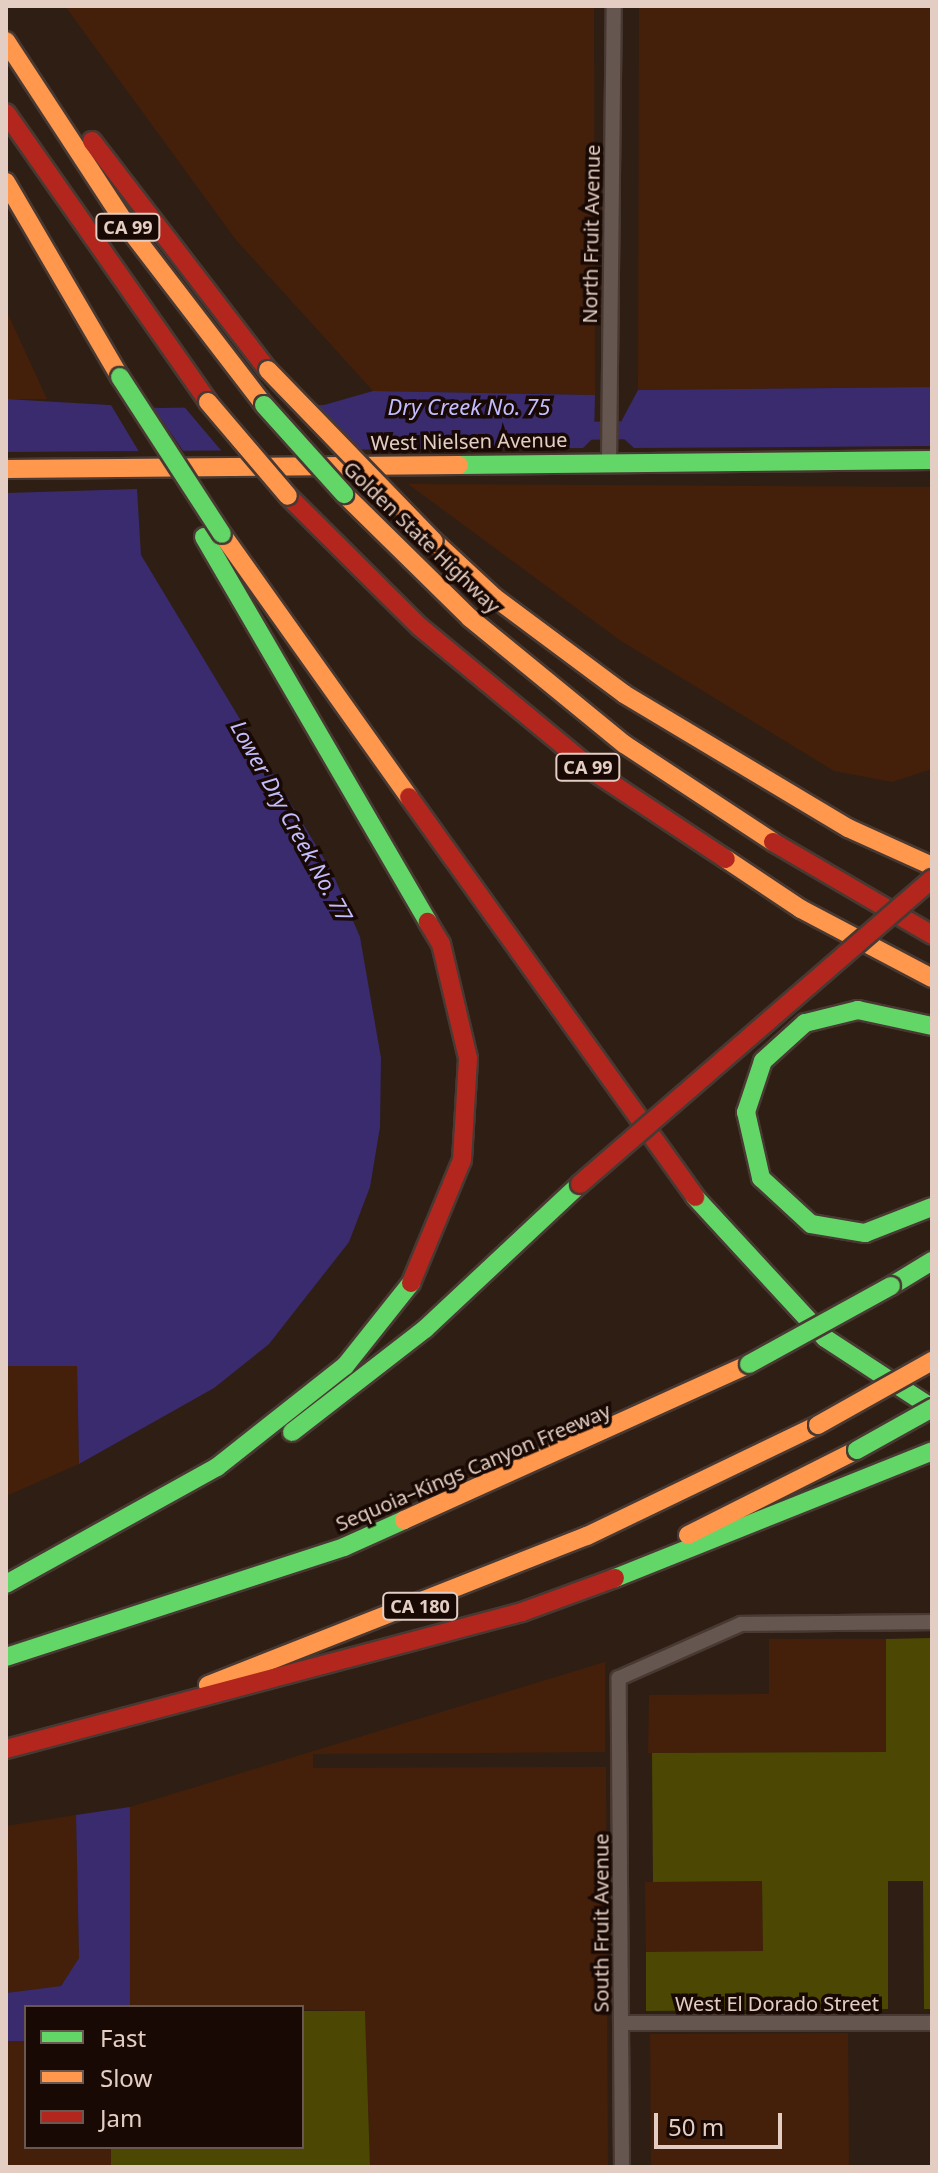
<!DOCTYPE html>
<html>
<head>
<meta charset="utf-8">
<style>
  body { margin:0 }
  #map { position:relative; width:938px; height:2173px; overflow:hidden; background:#2f1e14; font-family:"Noto Sans",sans-serif }
  div>[style] { position:absolute }
  [style*='--x'] { left:calc(var(--x)*1px); top:calc(var(--y)*1px); width:calc(var(--w)*1px); rotate:calc(var(--a)*1deg) }
  .built>* { inset:0; background:#44200a }
  .green>* { inset:0; background:#4c4803 }
  .water>* { inset:0; background:#392b6d }
  .pier>* { inset:0; background:#2f1e14 }
  .canal>* { height:18px; margin:-9px; padding:0 9px; transform-origin:9px; border-radius:9px; background:#392b6d }
  .roads { filter:drop-shadow(2px 0 #483932) drop-shadow(-2px 0 #483932) drop-shadow(0 2px #483932) drop-shadow(0 -2px #483932) }
  .street>* { height:14px; margin:-7px; padding:0 7px; transform-origin:7px; border-radius:7px; background:#655750 }
  .fast>* { height:18px; margin:-9px; padding:0 9px; transform-origin:9px; border-radius:9px; background:#63d668 }
  .slow>* { height:18px; margin:-9px; padding:0 9px; transform-origin:9px; border-radius:9px; background:#ff974d }
  .jam>* { height:18px; margin:-9px; padding:0 9px; transform-origin:9px; border-radius:9px; background:#b3261e }
  .bridges { filter:drop-shadow(2px 0 #483932) drop-shadow(-2px 0 #483932) drop-shadow(0 2px #483932) drop-shadow(0 -2px #483932) }
  .fast-bridge>* { height:18px; margin:-9px; padding:0 9px; transform-origin:9px; border-radius:9px; background:#63d668 }
  .slow-bridge>* { height:18px; margin:-9px; padding:0 9px; transform-origin:9px; border-radius:9px; background:#ff974d }
  .jam-bridge>* { height:18px; margin:-9px; padding:0 9px; transform-origin:9px; border-radius:9px; background:#b3261e }
  span { translate:-50% -50%; white-space:nowrap; text-align:center; line-height:1.15; -webkit-text-stroke:7px #180904; paint-order:stroke }
  .shield-label span { padding:2px 6px; background:#180904; border:2px solid; border-radius:6px; -webkit-text-stroke-width:0 }
  .shield-label { font-size:18px; color:#e4cec3; font-weight:700 }
  .street-label { font-size:20px; color:#e4cec3 }
  .water-label { font-size:22px; color:#c2bdfe; font-style:italic }
  .frame { position:absolute; inset:0; border:8px solid #e4cec3; pointer-events:none }
  .legend { position:absolute; left:24px; top:2005px; width:280px; height:144px; box-sizing:border-box; background:#180904; border:2px solid #6a5850; margin:0; padding:10px 14px; list-style:none; font-size:24px; color:#e4cec3 }
  .legend li { display:flex; align-items:center; gap:16px; height:40px }
  .legend b { width:40px; border:2px solid #6a5850 }
  .scale { position:absolute; left:654px; top:2113px; width:128px; height:36px; box-sizing:border-box; border:4px solid #e4cec3; border-top:0; padding-left:10px; font-size:24px; line-height:28px; white-space:nowrap; color:#e4cec3; -webkit-text-stroke:6px #180904; paint-order:stroke }
</style>
</head>
<body>
<div id="map">
  <div class="built">
    <i style="clip-path:polygon(65px 6px,594px 6px,595px 395px,373px 391px,236px 240px)"></i>
    <i style="clip-path:polygon(639px 6px,932px 6px,932px 387px,638px 390px)"></i>
    <i style="clip-path:polygon(6px 310px,47px 399px,6px 399px)"></i>
    <i style="clip-path:polygon(408px 484px,932px 487px,932px 769px,892px 782px,834px 771px,621px 641px)"></i>
    <i style="clip-path:polygon(77px 1365px,79px 1464px,6px 1496px,6px 1366px)"></i>
    <i style="clip-path:polygon(769px 1639px,886px 1639px,886px 1752px,648px 1753px,649px 1695px,769px 1694px)"></i>
    <i style="clip-path:polygon(605px 1662px,605px 1752px,313px 1754px,313px 1768px,606px 1767px,608px 2167px,370px 2167px,365px 2011px,130px 2007px,130px 1807px)"></i>
    <i style="clip-path:polygon(76px 1815px,79px 1958px,61px 1986px,6px 1993px,6px 1826px)"></i>
    <i style="clip-path:polygon(762px 1881px,763px 1952px,646px 1952px,645px 1882px)"></i>
    <i style="clip-path:polygon(848px 2033px,849px 2167px,651px 2167px,650px 2034px)"></i>
    <i style="clip-path:polygon(6px 2041px,26px 2041px,26px 2147px,111px 2147px,111px 2167px,6px 2167px)"></i>
  </div>
  <div class="green">
    <i style="clip-path:polygon(932px 1638px,932px 2009px,924px 2009px,923px 1881px,888px 1881px,888px 2009px,646px 2011px,646px 1952px,763px 1951px,762px 1881px,653px 1882px,652px 1753px,886px 1752px,886px 1639px)"></i>
    <i style="clip-path:polygon(302px 2011px,365px 2011px,370px 2167px,111px 2167px,111px 2147px,302px 2147px)"></i>
  </div>
  <div class="water">
    <i style="clip-path:polygon(932px 387px,932px 446px,634px 448px,623px 438px,622px 420px,638px 390px)"></i>
    <i style="clip-path:polygon(373px 391px,595px 395px,594px 437px,583px 448px,6px 452px,6px 399px,160px 408px,324px 405px)"></i>
    <i style="clip-path:polygon(137px 489px,141px 555px,332px 872px,360px 937px,381px 1058px,380px 1127px,370px 1187px,349px 1242px,269px 1344px,214px 1388px,79px 1464px,77px 1366px,6px 1366px,6px 493px)"></i>
    <i style="clip-path:polygon(130px 1807px,130px 2007px,26px 2007px,26px 2041px,6px 2041px,6px 1993px,61px 1986px,79px 1958px,76px 1815px)"></i>
  </div>
  <div class="pier">
    <i style="clip-path:polygon(108px 400px,150px 403px,186px 455px,141px 455px)"></i>
    <i style="clip-path:polygon(312px 401px,363px 454px,225px 455px,181px 403px)"></i>
  </div>
  <div class="canal">
    <i style="--x:571;--y:431;--w:74;--a:-0.8"></i>
  </div>
  <div class="roads">
    <div class="street">
      <i style="--x:609;--y:462;--w:456;--a:-89.4"></i>
      <i style="--x:622;--y:2023;--w:310;--a:0"></i>
      <i style="--x:622;--y:2167;--w:489;--a:-90.4"></i>
      <i style="--x:619;--y:1678;--w:133;--a:-23.9"></i>
      <i style="--x:741;--y:1624;--w:191;--a:-0.6"></i>
    </div>
    <div class="fast">
      <i style="--x:459;--y:465;--w:473;--a:-0.6"></i>
      <i style="--x:204;--y:537;--w:445;--a:59.8"></i>
      <i style="--x:932;--y:1026;--w:76;--a:-167.8"></i>
      <i style="--x:858;--y:1010;--w:55;--a:166.2"></i>
      <i style="--x:805;--y:1023;--w:57;--a:137.9"></i>
      <i style="--x:763;--y:1061;--w:54;--a:108.4"></i>
      <i style="--x:746;--y:1112;--w:68;--a:77.2"></i>
      <i style="--x:761;--y:1178;--w:68;--a:42.6"></i>
      <i style="--x:811;--y:1224;--w:55;--a:9.5"></i>
      <i style="--x:865;--y:1233;--w:72;--a:-21.2"></i>
      <i style="--x:695;--y:1197;--w:192;--a:47.3"></i>
      <i style="--x:825;--y:1338;--w:128;--a:33.2"></i>
      <i style="--x:891;--y:1286;--w:48;--a:-31.4"></i>
      <i style="--x:292;--y:1432;--w:168;--a:-37.8"></i>
      <i style="--x:425;--y:1329;--w:212;--a:-43.1"></i>
      <i style="--x:615;--y:1578;--w:341;--a:-21.8"></i>
      <i style="--x:6;--y:1584;--w:241;--a:-29"></i>
      <i style="--x:217;--y:1467;--w:163;--a:-38.3"></i>
      <i style="--x:345;--y:1366;--w:106;--a:-51.5"></i>
      <i style="--x:6;--y:1657;--w:355;--a:-18"></i>
      <i style="--x:344;--y:1547;--w:66;--a:-24.2"></i>
    </div>
    <div class="slow">
      <i style="--x:6;--y:41;--w:225;--a:56.8"></i>
      <i style="--x:129;--y:229;--w:222;--a:52.5"></i>
      <i style="--x:6;--y:182;--w:226;--a:59.7"></i>
      <i style="--x:6;--y:469;--w:453;--a:-0.5"></i>
      <i style="--x:344;--y:494;--w:177;--a:44.5"></i>
      <i style="--x:470;--y:618;--w:199;--a:39.3"></i>
      <i style="--x:624;--y:744;--w:178;--a:33.3"></i>
      <i style="--x:222;--y:534;--w:323;--a:54.6"></i>
      <i style="--x:434;--y:541;--w:82;--a:43"></i>
      <i style="--x:494;--y:597;--w:162;--a:36.7"></i>
      <i style="--x:624;--y:694;--w:261;--a:30.9"></i>
      <i style="--x:848;--y:828;--w:92;--a:24.3"></i>
      <i style="--x:726;--y:859;--w:90;--a:33.7"></i>
      <i style="--x:801;--y:909;--w:148;--a:27.8"></i>
      <i style="--x:404;--y:1520;--w:379;--a:-24.3"></i>
      <i style="--x:688;--y:1535;--w:189;--a:-26.7"></i>
      <i style="--x:208;--y:1685;--w:407;--a:-21.5"></i>
      <i style="--x:587;--y:1536;--w:256;--a:-25.7"></i>
    </div>
    <div class="jam">
      <i style="--x:6;--y:113;--w:353;--a:55"></i>
      <i style="--x:92;--y:141;--w:289;--a:52.5"></i>
      <i style="--x:288;--y:496;--w:186;--a:44.8"></i>
      <i style="--x:420;--y:627;--w:232;--a:39.6"></i>
      <i style="--x:599;--y:775;--w:152;--a:33.5"></i>
      <i style="--x:409;--y:797;--w:492;--a:54.4"></i>
      <i style="--x:773;--y:842;--w:184;--a:30.3"></i>
      <i style="--x:411;--y:1283;--w:133;--a:-67.5"></i>
      <i style="--x:462;--y:1160;--w:102;--a:-86.6"></i>
      <i style="--x:468;--y:1058;--w:117;--a:-103.3"></i>
      <i style="--x:441;--y:944;--w:26;--a:-121"></i>
      <i style="--x:6;--y:1749;--w:534;--a:-14.87"></i>
      <i style="--x:522;--y:1612;--w:99;--a:-20.1"></i>
    </div>
  </div>
  <div class="bridges">
    <div class="fast-bridge">
      <i style="--x:120;--y:377;--w:187;--a:57"></i>
      <i style="--x:264;--y:405;--w:120;--a:48"></i>
      <i style="--x:749;--y:1364;--w:162;--a:-28.8"></i>
      <i style="--x:857;--y:1450;--w:86;--a:-29.2"></i>
    </div>
    <div class="slow-bridge">
      <i style="--x:268;--y:370;--w:238;--a:45.9"></i>
      <i style="--x:208;--y:402;--w:123;--a:49.6"></i>
      <i style="--x:818;--y:1425;--w:131;--a:-29.3"></i>
    </div>
    <div class="jam-bridge">
      <i style="--x:580;--y:1184;--w:466;--a:-40.9"></i>
    </div>
  </div>
  <div class="shield-label">
    <span style="left:128px;top:227px">CA 99</span>
    <span style="left:588px;top:767px">CA 99</span>
    <span style="left:420px;top:1606px">CA 180</span>
  </div>
  <div class="street-label">
    <span style="left:591px;top:234px;rotate:-89deg">North Fruit Avenue</span>
    <span style="left:469px;top:441px;rotate:-1deg">West Nielsen Avenue</span>
    <span style="left:422px;top:537px;rotate:44deg">Golden State Highway</span>
    <span style="left:473px;top:1467px;rotate:-23deg">Sequoia–Kings Canyon Freeway</span>
    <span style="left:601px;top:1923px;rotate:-90deg">South Fruit Avenue</span>
    <span style="left:777px;top:2003px">West El Dorado Street</span>
  </div>
  <div class="water-label">
    <span style="left:469px;top:407px">Dry Creek No. 75</span>
    <span style="left:292px;top:821px;rotate:61deg">Lower Dry Creek No. 77</span>
  </div>
  <div class="frame"></div>
  <ul class="legend">
  <li><b style="height:10px;background:#63d668"></b>Fast</li>
  <li><b style="height:10px;background:#ff974d"></b>Slow</li>
  <li><b style="height:10px;background:#b3261e"></b>Jam</li>
  </ul>
  <div class="scale">50 m</div>
</div>
</body>
</html>
